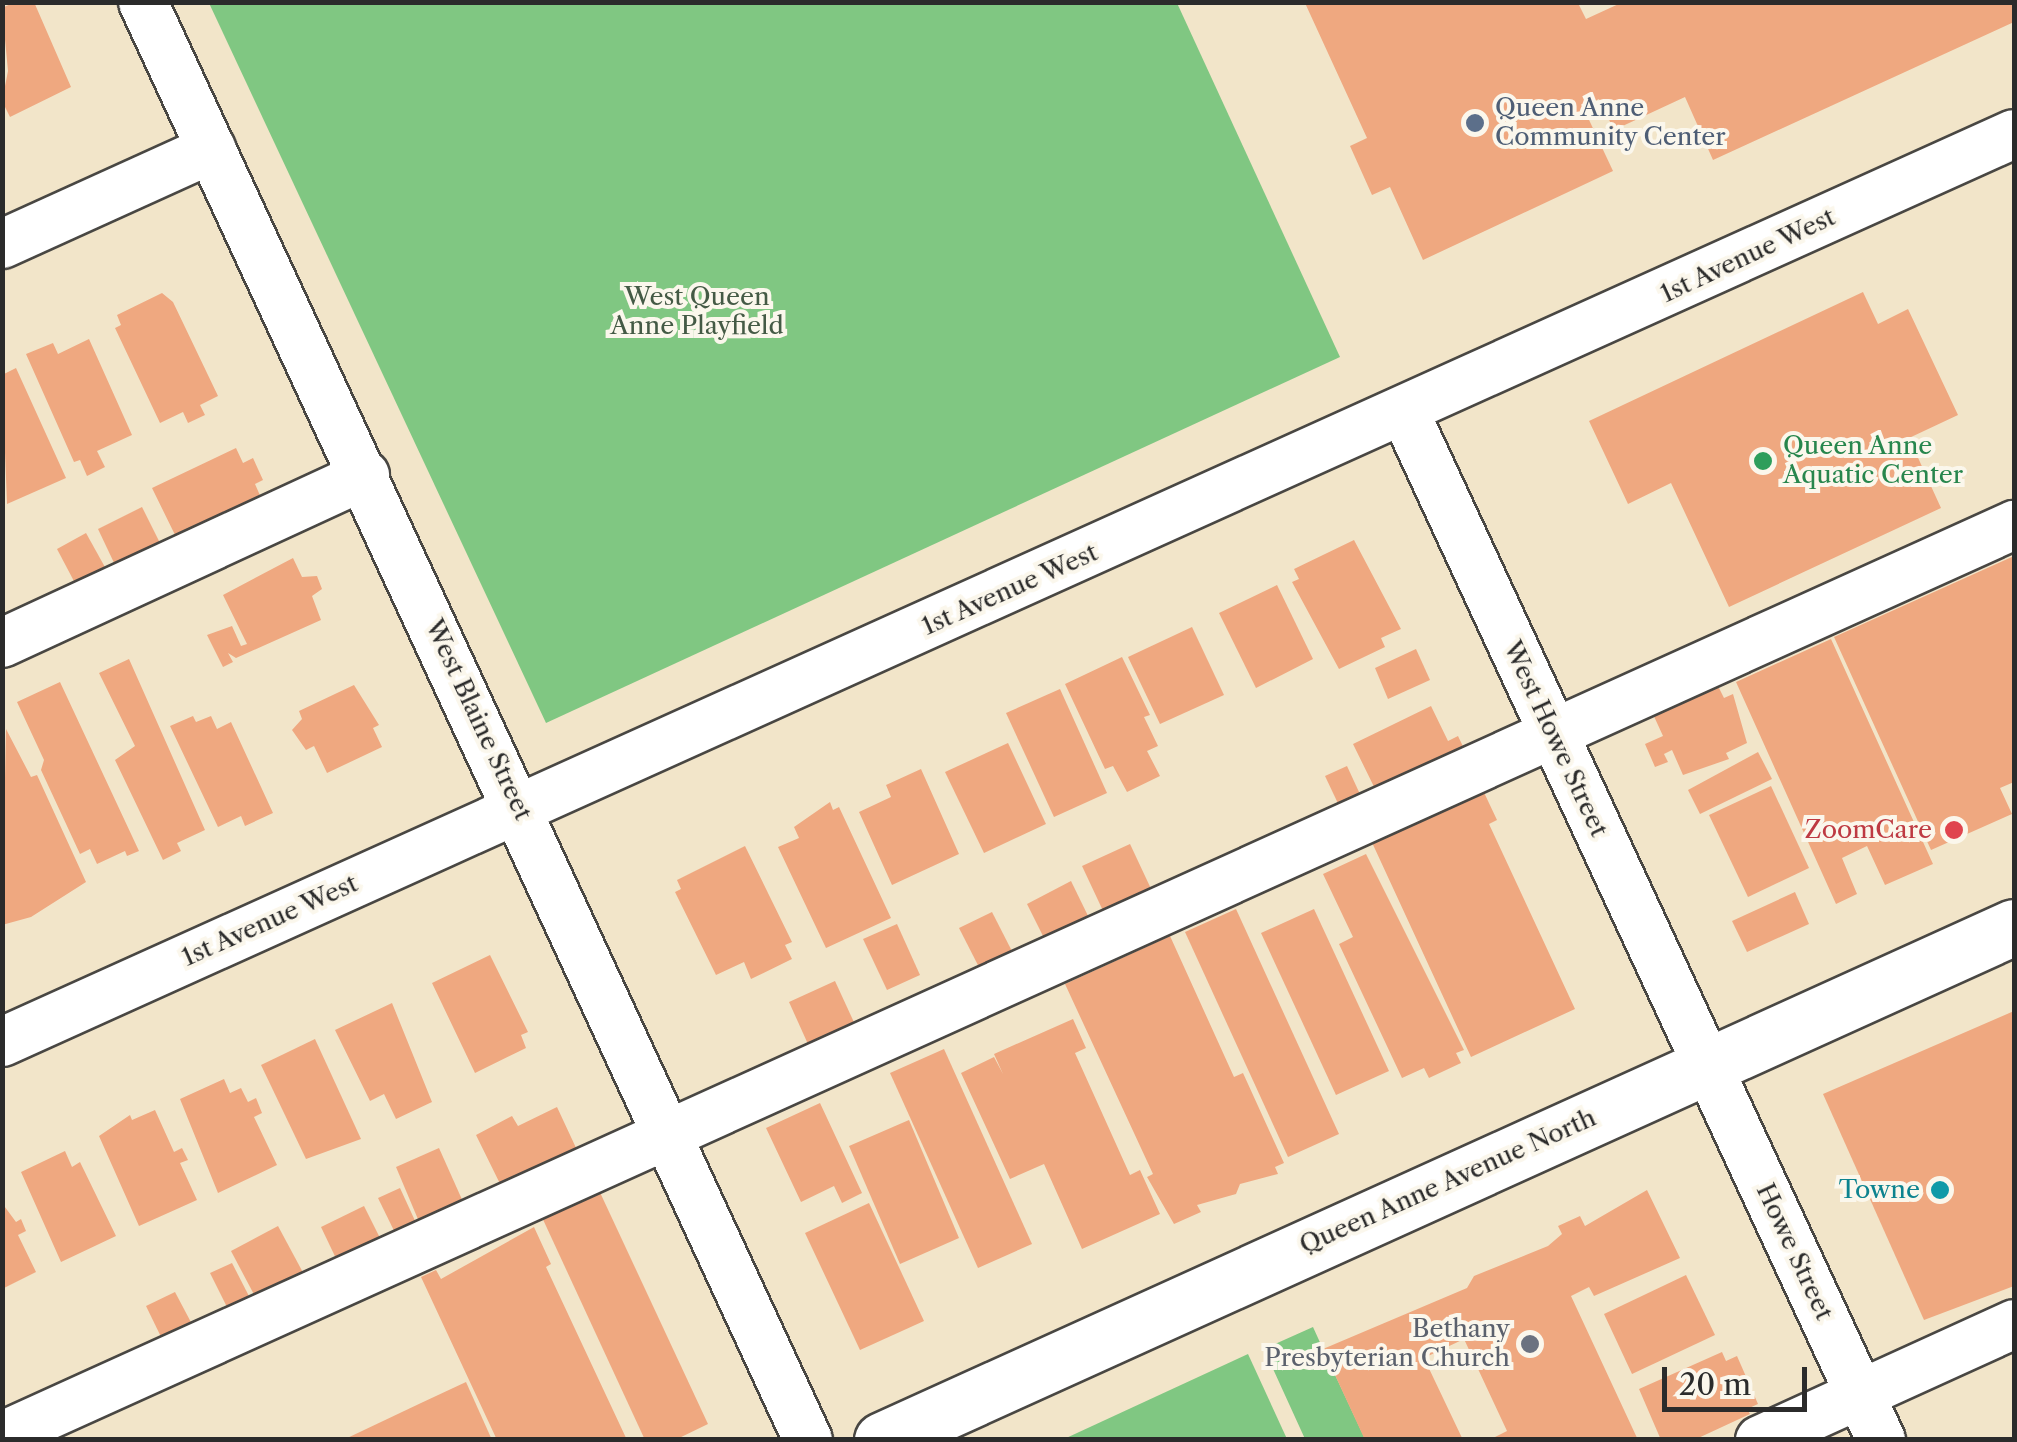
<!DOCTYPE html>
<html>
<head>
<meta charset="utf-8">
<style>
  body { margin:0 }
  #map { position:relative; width:2017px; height:1442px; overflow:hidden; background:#f2e5c9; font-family:"Libre Caslon Text",serif }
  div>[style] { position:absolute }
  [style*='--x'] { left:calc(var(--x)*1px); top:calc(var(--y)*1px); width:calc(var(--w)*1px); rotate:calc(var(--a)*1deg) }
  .green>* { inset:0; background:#80c782 }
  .building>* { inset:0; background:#efa880 }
  .roads { filter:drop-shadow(2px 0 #494743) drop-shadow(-2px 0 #494743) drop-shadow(0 2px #494743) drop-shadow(0 -2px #494743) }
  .minor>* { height:48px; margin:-24px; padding:0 24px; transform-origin:24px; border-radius:24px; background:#fff }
  .major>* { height:55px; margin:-27.5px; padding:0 27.5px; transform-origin:27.5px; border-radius:27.5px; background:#fff }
  .dots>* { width:28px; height:28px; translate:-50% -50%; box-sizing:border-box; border:5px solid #fbf7ec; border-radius:50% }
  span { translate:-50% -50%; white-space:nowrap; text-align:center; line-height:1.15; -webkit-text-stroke:8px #fbf7ec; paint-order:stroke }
  .service-label { font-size:25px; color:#4e5e75 }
  .left { translate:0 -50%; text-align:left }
  .street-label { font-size:25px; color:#2b2b2b }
  .park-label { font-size:25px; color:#445a45 }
  .leisure-label { font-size:25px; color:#27864d }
  .health-label { font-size:25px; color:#be3a42 }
  .right { translate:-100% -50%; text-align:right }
  .culture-label { font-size:25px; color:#0d838f }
  .worship-label { font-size:25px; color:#5b616d }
  .frame { position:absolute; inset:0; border:5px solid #2b2b2b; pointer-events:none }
  .scale { position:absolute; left:1662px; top:1367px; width:145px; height:45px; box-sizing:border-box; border:5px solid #2b2b2b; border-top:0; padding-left:12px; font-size:30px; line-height:35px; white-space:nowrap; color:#2b2b2b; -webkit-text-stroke:8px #fbf7ec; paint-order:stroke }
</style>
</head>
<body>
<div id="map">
  <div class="green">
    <i style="clip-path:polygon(209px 3px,1177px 3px,1340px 357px,546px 723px)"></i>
    <i style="clip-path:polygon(1313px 1327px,1323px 1349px,1365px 1439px,1305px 1439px,1264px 1349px)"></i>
    <i style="clip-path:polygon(1248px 1354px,1287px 1439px,1064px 1439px)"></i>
  </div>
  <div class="building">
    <i style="clip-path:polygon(15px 2px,34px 2px,71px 87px,10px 117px,2px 101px,8px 71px,2px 8px)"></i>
    <i style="clip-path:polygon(1623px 2px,2014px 2px,2014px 22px,1713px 160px,1685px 97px,1614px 130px,1599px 99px,1583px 107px,1613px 171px,1423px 260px,1390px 187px,1372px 195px,1350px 146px,1367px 138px,1305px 3px,1578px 3px,1586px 19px)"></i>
    <i style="clip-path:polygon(1863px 292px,1878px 324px,1908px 309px,1958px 415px,1909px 438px,1941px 508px,1729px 607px,1671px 483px,1628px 504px,1589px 421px)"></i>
    <i style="clip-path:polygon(162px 293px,173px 302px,218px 396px,200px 405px,205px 415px,188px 423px,183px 412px,160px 423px,115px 328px,121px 325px,117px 315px)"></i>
    <i style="clip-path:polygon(89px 339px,132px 435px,97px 451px,105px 467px,87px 476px,80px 460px,74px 462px,26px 354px,53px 343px,58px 354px)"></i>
    <i style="clip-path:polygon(16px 368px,66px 478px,7px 504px,2px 375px)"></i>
    <i style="clip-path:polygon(236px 448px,243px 463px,253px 458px,263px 480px,255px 484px,262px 500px,178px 541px,152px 488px)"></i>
    <i style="clip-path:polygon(142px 507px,161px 545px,116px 567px,98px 529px)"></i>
    <i style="clip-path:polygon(86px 533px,106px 569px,76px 585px,57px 549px)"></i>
    <i style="clip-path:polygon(1354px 540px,1401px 629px,1381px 638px,1385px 647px,1339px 669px,1292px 582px,1299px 579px,1294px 569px)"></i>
    <i style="clip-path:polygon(2014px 556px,2014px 782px,2000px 788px,2012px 814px,1931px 850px,1834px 637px)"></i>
    <i style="clip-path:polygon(293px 558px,302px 577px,317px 576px,322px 589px,312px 596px,321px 620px,236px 658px,228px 653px,233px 662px,223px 667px,207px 635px,232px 626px,241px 646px,247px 644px,223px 595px)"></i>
    <i style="clip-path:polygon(1277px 585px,1313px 659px,1256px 688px,1219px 613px)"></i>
    <i style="clip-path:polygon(1192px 627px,1224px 695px,1160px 724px,1128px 657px)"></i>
    <i style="clip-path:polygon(1831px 639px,1933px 864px,1885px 885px,1867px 846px,1842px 858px,1857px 894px,1836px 904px,1736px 682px)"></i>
    <i style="clip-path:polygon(1416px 649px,1430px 680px,1388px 699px,1375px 668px)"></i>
    <i style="clip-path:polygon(1122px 657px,1150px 715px,1144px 717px,1158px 746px,1147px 751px,1160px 776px,1127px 792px,1113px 766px,1105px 769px,1065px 684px)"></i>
    <i style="clip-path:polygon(129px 659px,205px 830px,177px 843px,181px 851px,163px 860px,115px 760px,135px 746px,99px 673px)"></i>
    <i style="clip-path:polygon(60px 682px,139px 851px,127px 856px,125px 851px,97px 864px,90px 849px,80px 854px,41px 770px,44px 760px,17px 702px)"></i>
    <i style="clip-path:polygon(1716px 682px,1724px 698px,1733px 694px,1747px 743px,1726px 753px,1729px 759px,1683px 775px,1672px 750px,1664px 754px,1668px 762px,1655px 767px,1645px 744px,1663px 736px,1652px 712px)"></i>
    <i style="clip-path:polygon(354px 685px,379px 725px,373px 728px,382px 747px,327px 773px,314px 746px,306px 750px,292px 730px,302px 719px,299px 711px)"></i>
    <i style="clip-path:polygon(1060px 689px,1107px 793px,1054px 817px,1006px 713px)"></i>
    <i style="clip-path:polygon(1431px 706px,1448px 741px,1458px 736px,1469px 759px,1381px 801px,1353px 744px)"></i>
    <i style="clip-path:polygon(193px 716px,196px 722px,211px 716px,217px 729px,231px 722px,273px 813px,245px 826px,241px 816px,218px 827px,170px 726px)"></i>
    <i style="clip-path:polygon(6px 729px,31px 777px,37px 775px,86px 882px,31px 917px,2px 925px)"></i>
    <i style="clip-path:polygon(1008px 743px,1046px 824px,984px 853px,945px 772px)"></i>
    <i style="clip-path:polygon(1758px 752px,1772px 779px,1700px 814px,1688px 790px)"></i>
    <i style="clip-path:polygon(1347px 766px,1365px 805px,1343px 814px,1325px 776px)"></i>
    <i style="clip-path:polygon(921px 769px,959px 854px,892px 885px,859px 812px,891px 797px,886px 785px)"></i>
    <i style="clip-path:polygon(1480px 784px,1497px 820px,1489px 824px,1575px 1009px,1471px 1057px,1369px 836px)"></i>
    <i style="clip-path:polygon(1771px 786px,1809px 868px,1748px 897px,1709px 815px)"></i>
    <i style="clip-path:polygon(830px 802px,833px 810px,839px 807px,891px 918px,826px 948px,778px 847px,799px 838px,794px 827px)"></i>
    <i style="clip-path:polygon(1130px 844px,1153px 893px,1105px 915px,1082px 866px)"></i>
    <i style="clip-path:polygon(745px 846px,792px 942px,785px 945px,792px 959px,751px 979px,744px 962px,716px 975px,675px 892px,681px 889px,677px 880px)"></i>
    <i style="clip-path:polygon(1366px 854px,1464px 1050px,1456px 1053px,1461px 1063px,1429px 1078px,1424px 1068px,1402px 1078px,1339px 944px,1353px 937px,1323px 874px)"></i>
    <i style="clip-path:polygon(1071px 881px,1091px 922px,1047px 944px,1027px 904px)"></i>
    <i style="clip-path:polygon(1795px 892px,1809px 924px,1747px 952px,1732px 921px)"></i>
    <i style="clip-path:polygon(1236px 909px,1339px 1134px,1288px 1157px,1185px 932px)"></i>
    <i style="clip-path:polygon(1314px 909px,1389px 1071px,1336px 1095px,1261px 933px)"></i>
    <i style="clip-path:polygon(992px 912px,1017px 961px,984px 977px,959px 928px)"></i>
    <i style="clip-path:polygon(897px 924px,920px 975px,887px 990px,863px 939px)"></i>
    <i style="clip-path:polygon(1170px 936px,1234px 1077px,1243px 1073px,1284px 1163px,1275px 1167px,1278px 1174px,1240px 1184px,1236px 1194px,1197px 1205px,1201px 1212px,1174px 1224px,1147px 1177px,1153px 1174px,1065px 984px)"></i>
    <i style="clip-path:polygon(490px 955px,528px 1032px,521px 1035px,526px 1048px,475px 1073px,432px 983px)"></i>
    <i style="clip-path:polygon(835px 981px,858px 1031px,812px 1053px,789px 1002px)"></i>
    <i style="clip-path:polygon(392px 1003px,432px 1102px,396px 1119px,384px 1094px,370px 1101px,335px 1030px)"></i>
    <i style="clip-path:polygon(2014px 1011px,2014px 1286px,1924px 1320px,1823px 1094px)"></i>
    <i style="clip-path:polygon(1073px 1019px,1086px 1048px,1075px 1053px,1130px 1175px,1140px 1170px,1160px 1214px,1082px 1249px,1044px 1164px,1010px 1179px,961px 1073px,994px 1057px,1003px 1074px,994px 1054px)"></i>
    <i style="clip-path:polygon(315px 1039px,361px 1139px,306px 1159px,261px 1065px)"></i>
    <i style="clip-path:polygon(944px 1049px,1032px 1244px,978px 1268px,890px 1073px)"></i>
    <i style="clip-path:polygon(224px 1079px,230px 1093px,241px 1088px,248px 1102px,256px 1098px,262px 1113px,254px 1117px,277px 1165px,218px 1193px,180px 1099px)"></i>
    <i style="clip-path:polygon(820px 1103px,862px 1193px,842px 1203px,834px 1186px,801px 1202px,766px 1128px)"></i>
    <i style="clip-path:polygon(557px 1107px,584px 1165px,509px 1202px,476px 1135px,512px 1116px,518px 1126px)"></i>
    <i style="clip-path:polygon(155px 1110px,174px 1152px,182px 1148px,188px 1160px,180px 1163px,197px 1200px,139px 1226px,99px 1136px,130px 1115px,132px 1120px)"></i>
    <i style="clip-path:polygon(909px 1120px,959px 1238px,900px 1264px,849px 1146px)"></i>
    <i style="clip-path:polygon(439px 1148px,468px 1213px,420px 1224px,396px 1167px)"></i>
    <i style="clip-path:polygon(65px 1151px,72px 1167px,80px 1162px,116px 1236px,61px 1262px,21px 1172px)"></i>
    <i style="clip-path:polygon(597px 1186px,708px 1424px,675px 1440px,645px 1440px,540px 1213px)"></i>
    <i style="clip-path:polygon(400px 1188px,422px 1236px,401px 1245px,378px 1198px)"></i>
    <i style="clip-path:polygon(1647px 1190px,1680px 1258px,1594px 1296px,1589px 1287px,1571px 1296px,1638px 1440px,1489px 1440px,1507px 1431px,1464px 1339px,1424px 1358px,1463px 1440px,1365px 1440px,1323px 1349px,1467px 1288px,1474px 1276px,1548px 1246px,1562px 1234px,1558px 1226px,1580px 1216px,1585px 1226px)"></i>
    <i style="clip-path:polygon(2px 1203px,16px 1222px,21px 1219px,26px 1231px,18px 1235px,36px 1272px,2px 1289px)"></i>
    <i style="clip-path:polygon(869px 1203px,924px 1321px,860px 1350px,805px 1233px)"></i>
    <i style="clip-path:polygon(364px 1206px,386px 1250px,342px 1271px,321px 1227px)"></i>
    <i style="clip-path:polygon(278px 1226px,307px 1280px,259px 1304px,231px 1251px)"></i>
    <i style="clip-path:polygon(534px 1227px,551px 1264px,546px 1267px,627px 1440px,497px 1440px,421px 1277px,436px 1270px,441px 1279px)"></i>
    <i style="clip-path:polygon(232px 1263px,252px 1302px,230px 1313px,210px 1273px)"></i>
    <i style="clip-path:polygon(1686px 1275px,1715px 1335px,1632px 1374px,1604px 1314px)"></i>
    <i style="clip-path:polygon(175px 1292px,194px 1328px,164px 1343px,146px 1306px)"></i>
    <i style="clip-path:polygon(1722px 1352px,1726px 1361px,1737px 1356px,1758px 1404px,1747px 1409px,1750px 1414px,1694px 1440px,1661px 1440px,1639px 1389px)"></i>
    <i style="clip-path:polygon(466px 1382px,492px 1440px,343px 1440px,421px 1403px)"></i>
  </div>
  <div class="roads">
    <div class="minor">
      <i style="--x:143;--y:2;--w:1584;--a:65.18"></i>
      <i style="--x:2;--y:244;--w:230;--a:-24.4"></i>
      <i style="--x:1405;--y:413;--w:1132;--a:65.13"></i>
      <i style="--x:2;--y:643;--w:400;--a:-24.8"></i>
      <i style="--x:2;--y:1042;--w:2207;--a:-24.29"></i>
      <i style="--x:2;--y:1436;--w:2209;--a:-24.36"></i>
      <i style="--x:1760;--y:1440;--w:279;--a:-24.5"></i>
    </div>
    <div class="major">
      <i style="--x:882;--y:1440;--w:1243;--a:-24.38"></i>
    </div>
  </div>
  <div class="dots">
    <i style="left:1475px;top:123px;background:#5c6f8a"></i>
    <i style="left:1763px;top:461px;background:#2e9e5b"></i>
    <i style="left:1954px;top:830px;background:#e0444e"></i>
    <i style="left:1940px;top:1190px;background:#0f9aa8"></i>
    <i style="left:1530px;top:1344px;background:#6b7280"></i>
  </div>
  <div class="service-label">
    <span class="left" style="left:1495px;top:123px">Queen Anne<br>Community Center</span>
  </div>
  <div class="street-label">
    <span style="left:1748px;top:256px;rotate:-25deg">1st Avenue West</span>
    <span style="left:1010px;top:590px;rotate:-24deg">1st Avenue West</span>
    <span style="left:478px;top:720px;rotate:65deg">West Blaine Street</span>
    <span style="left:1555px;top:739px;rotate:65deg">West Howe Street</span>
    <span style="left:270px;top:921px;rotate:-24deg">1st Avenue West</span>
    <span style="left:1448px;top:1182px;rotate:-24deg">Queen Anne Avenue North</span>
    <span style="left:1794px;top:1252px;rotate:65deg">Howe Street</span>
  </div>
  <div class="park-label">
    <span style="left:697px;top:312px">West Queen<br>Anne Playfield</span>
  </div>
  <div class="leisure-label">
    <span class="left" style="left:1783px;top:461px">Queen Anne<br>Aquatic Center</span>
  </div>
  <div class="health-label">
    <span class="right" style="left:1932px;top:830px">ZoomCare</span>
  </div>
  <div class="culture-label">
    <span class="right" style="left:1920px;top:1190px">Towne</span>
  </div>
  <div class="worship-label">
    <span class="right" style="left:1510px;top:1344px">Bethany<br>Presbyterian Church</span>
  </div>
  <div class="frame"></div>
  <div class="scale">20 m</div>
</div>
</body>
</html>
